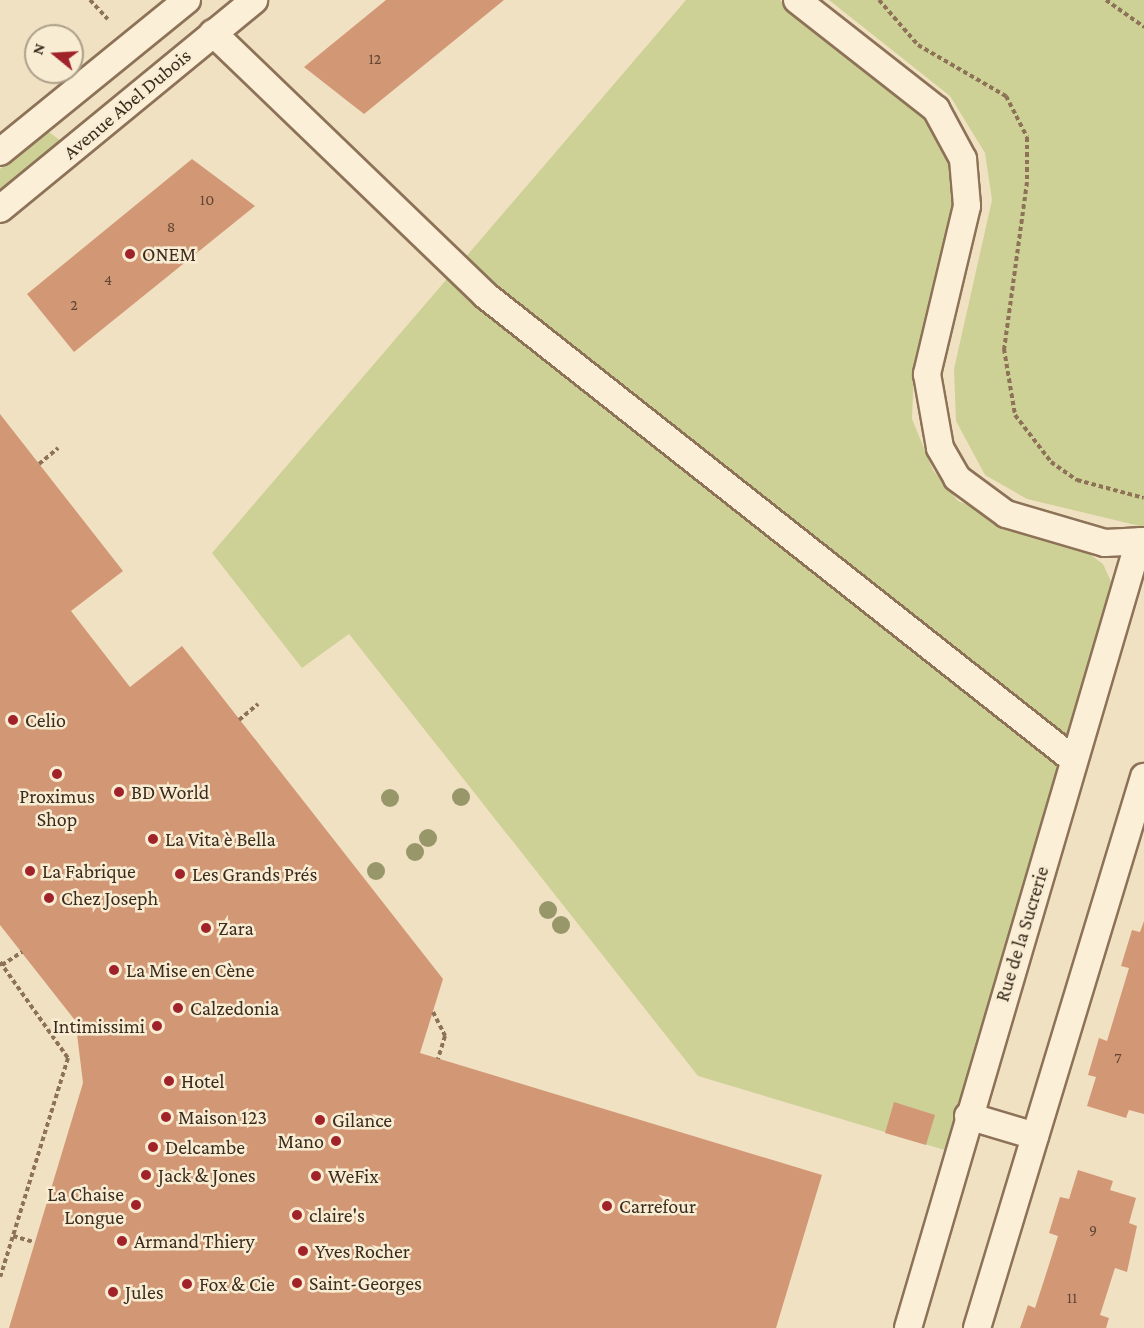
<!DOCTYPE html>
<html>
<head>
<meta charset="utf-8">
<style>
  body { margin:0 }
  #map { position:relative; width:1144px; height:1328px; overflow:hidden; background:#f1e1c3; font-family:"Crimson Pro",serif }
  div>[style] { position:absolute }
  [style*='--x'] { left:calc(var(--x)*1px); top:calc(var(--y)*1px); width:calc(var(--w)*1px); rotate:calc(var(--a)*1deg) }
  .green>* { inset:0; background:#cdd196 }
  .building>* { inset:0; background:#d29876 }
  .path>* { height:4px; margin-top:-2px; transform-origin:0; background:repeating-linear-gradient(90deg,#8d7258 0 4.5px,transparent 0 7.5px) }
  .roads { filter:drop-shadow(2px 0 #8d7258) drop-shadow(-2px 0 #8d7258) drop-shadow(0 2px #8d7258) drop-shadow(0 -2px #8d7258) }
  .minor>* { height:26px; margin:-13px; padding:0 13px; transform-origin:13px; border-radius:13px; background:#fbefd7 }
  .trees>* { width:18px; height:18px; margin:-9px; border-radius:50%; background:#98976a }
  .dots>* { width:16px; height:16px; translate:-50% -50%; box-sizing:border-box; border:3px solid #f8ecd3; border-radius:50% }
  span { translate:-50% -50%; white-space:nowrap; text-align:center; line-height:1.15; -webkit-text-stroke:5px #f8ecd3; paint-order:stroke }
  .number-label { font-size:16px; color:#624633 }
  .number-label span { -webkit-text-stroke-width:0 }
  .street-label { font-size:20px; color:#3c2b1d }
  .poi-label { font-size:20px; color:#3c2b1d }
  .left { translate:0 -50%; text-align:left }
  .right { translate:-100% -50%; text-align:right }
  .north { position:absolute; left:24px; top:24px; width:60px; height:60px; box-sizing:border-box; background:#f8ecd3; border:2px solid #ad9f8a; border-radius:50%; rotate:288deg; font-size:16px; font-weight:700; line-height:24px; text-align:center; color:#3c2b1d }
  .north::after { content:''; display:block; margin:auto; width:21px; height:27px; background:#a1232a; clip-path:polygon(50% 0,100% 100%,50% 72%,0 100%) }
</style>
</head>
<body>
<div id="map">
  <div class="green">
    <i style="clip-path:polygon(686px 0,780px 0,929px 123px,952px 164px,953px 207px,914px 368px,912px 419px,933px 470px,958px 501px,1084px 550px,1103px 564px,1113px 586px,948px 1151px,698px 1076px,349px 634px,302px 668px,212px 553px)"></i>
    <i style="clip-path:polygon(829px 0,1144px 0,1144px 527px,1027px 499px,985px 475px,956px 421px,954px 369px,992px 200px,985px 153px,950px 96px)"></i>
    <i style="clip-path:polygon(46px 130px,64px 143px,0 200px,0 169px)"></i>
  </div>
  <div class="building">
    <i style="clip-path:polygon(386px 0,504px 0,364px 114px,304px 67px)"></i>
    <i style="clip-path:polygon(192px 159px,255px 206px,74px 352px,27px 294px)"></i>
    <i style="clip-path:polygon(0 414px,123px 571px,71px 611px,88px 633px,130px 687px,182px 646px,443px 979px,420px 1053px,822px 1175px,776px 1328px,9px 1328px,83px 1083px,77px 1034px,85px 1033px,0 925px)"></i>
    <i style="clip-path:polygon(1144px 921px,1144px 1114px,1129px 1110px,1126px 1118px,1087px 1106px,1096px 1077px,1088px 1075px,1099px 1038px,1107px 1041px,1129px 968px,1121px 966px,1132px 930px,1140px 932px)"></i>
    <i style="clip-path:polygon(894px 1102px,935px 1115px,926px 1145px,885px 1133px)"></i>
    <i style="clip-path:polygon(1078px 1170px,1113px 1181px,1110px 1190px,1136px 1198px,1129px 1223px,1137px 1226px,1127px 1272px,1115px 1268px,1100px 1315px,1109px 1318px,1106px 1328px,1020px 1328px,1028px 1305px,1035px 1308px,1047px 1271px,1058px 1236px,1049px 1233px,1060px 1197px,1069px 1199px)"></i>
  </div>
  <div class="path">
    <i style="--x:90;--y:0;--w:26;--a:47"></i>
    <i style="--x:879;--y:0;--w:60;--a:49.1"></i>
    <i style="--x:918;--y:45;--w:102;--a:30.1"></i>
    <i style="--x:1006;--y:96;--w:46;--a:62.9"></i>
    <i style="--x:1027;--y:137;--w:45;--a:90"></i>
    <i style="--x:1027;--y:182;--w:169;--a:97.8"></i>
    <i style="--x:1004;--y:349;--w:67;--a:80.5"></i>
    <i style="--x:1015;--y:415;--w:59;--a:52.5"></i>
    <i style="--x:1051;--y:462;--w:32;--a:35"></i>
    <i style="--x:1077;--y:480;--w:69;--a:15"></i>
    <i style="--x:1106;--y:0;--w:47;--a:35.4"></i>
    <i style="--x:39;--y:464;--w:25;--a:-40"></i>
    <i style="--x:239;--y:720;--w:25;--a:-40"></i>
    <i style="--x:0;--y:962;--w:118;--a:54.7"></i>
    <i style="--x:68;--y:1058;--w:229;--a:107.2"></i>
    <i style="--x:2;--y:965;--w:24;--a:-33"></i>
    <i style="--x:433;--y:1012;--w:27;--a:63"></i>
    <i style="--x:445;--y:1036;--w:24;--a:107"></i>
    <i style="--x:13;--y:1236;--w:22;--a:16"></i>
  </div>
  <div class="roads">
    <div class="minor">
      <i style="--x:797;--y:0;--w:177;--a:38.1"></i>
      <i style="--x:936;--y:109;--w:57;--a:61.6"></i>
      <i style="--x:963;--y:159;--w:47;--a:85.1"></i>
      <i style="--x:967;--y:206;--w:173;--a:103.4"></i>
      <i style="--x:927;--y:374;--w:75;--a:80"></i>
      <i style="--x:940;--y:448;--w:34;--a:60"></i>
      <i style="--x:957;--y:478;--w:61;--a:36.3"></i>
      <i style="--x:1006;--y:514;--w:103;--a:16.3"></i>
      <i style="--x:1105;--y:543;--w:39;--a:-3"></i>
      <i style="--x:213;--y:33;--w:378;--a:43.9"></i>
      <i style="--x:485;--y:295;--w:750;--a:38.29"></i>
      <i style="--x:0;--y:152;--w:241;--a:-39.1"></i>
      <i style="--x:0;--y:209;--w:329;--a:-39.4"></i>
      <i style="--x:968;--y:1116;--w:70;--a:16.6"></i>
      <i style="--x:908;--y:1328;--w:820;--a:-73.64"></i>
      <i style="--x:977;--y:1328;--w:576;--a:-73.14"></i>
    </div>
  </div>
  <div class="trees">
    <i style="left:461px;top:797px"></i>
    <i style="left:390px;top:798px"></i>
    <i style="left:428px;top:838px"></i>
    <i style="left:415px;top:852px"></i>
    <i style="left:376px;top:871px"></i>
    <i style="left:548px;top:910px"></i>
    <i style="left:561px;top:925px"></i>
  </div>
  <div class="dots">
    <i style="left:130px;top:254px;background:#a1232a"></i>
    <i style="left:13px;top:720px;background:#a1232a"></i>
    <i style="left:57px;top:774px;background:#a1232a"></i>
    <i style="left:119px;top:792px;background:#a1232a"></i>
    <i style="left:153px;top:839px;background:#a1232a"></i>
    <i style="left:30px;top:871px;background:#a1232a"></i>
    <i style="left:180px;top:874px;background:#a1232a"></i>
    <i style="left:49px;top:898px;background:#a1232a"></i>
    <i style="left:206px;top:928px;background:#a1232a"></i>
    <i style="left:114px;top:970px;background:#a1232a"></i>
    <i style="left:178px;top:1008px;background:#a1232a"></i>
    <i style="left:157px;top:1026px;background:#a1232a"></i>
    <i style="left:169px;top:1081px;background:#a1232a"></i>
    <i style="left:166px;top:1117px;background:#a1232a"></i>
    <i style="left:320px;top:1120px;background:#a1232a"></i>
    <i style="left:336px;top:1141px;background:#a1232a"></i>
    <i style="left:153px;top:1147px;background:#a1232a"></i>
    <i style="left:146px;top:1175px;background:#a1232a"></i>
    <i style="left:316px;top:1176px;background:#a1232a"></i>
    <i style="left:136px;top:1205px;background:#a1232a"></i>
    <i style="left:607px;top:1206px;background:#a1232a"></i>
    <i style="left:297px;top:1215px;background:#a1232a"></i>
    <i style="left:122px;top:1241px;background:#a1232a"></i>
    <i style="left:303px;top:1251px;background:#a1232a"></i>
    <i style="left:297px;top:1283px;background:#a1232a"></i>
    <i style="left:187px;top:1284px;background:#a1232a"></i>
    <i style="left:113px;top:1292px;background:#a1232a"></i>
  </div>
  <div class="number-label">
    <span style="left:375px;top:59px">12</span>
    <span style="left:207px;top:200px">10</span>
    <span style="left:171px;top:227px">8</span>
    <span style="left:108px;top:280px">4</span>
    <span style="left:74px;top:305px">2</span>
    <span style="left:1118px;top:1058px">7</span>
    <span style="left:1093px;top:1230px">9</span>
    <span style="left:1072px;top:1298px">11</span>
  </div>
  <div class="street-label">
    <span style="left:127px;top:104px;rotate:-40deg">Avenue Abel Dubois</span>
    <span style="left:1022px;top:934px;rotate:-73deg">Rue de la Sucrerie</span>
  </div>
  <div class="poi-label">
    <span class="left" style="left:142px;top:254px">ONEM</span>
    <span class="left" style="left:25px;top:720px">Celio</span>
    <span class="left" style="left:131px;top:792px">BD World</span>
    <span style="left:57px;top:808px">Proximus<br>Shop</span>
    <span class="left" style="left:165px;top:839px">La Vita è Bella</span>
    <span class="left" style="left:42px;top:871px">La Fabrique</span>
    <span class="left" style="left:192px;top:874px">Les Grands Prés</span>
    <span class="left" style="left:61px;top:898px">Chez Joseph</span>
    <span class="left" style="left:218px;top:928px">Zara</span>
    <span class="left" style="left:126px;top:970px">La Mise en Cène</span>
    <span class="left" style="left:190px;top:1008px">Calzedonia</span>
    <span class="right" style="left:145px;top:1026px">Intimissimi</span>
    <span class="left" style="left:181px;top:1081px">Hotel</span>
    <span class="left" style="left:178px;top:1117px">Maison 123</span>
    <span class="left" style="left:332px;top:1120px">Gilance</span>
    <span class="right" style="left:324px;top:1141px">Mano</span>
    <span class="left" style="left:165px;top:1147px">Delcambe</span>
    <span class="left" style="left:158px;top:1175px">Jack &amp; Jones</span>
    <span class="left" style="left:328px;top:1176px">WeFix</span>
    <span class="right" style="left:124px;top:1206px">La Chaise<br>Longue</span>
    <span class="left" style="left:619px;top:1206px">Carrefour</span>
    <span class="left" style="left:309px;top:1215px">claire's</span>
    <span class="left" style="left:134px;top:1241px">Armand Thiery</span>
    <span class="left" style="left:315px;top:1251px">Yves Rocher</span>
    <span class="left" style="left:309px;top:1283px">Saint-Georges</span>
    <span class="left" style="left:199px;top:1284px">Fox &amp; Cie</span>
    <span class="left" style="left:125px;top:1292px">Jules</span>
  </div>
  <div class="north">N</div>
</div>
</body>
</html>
